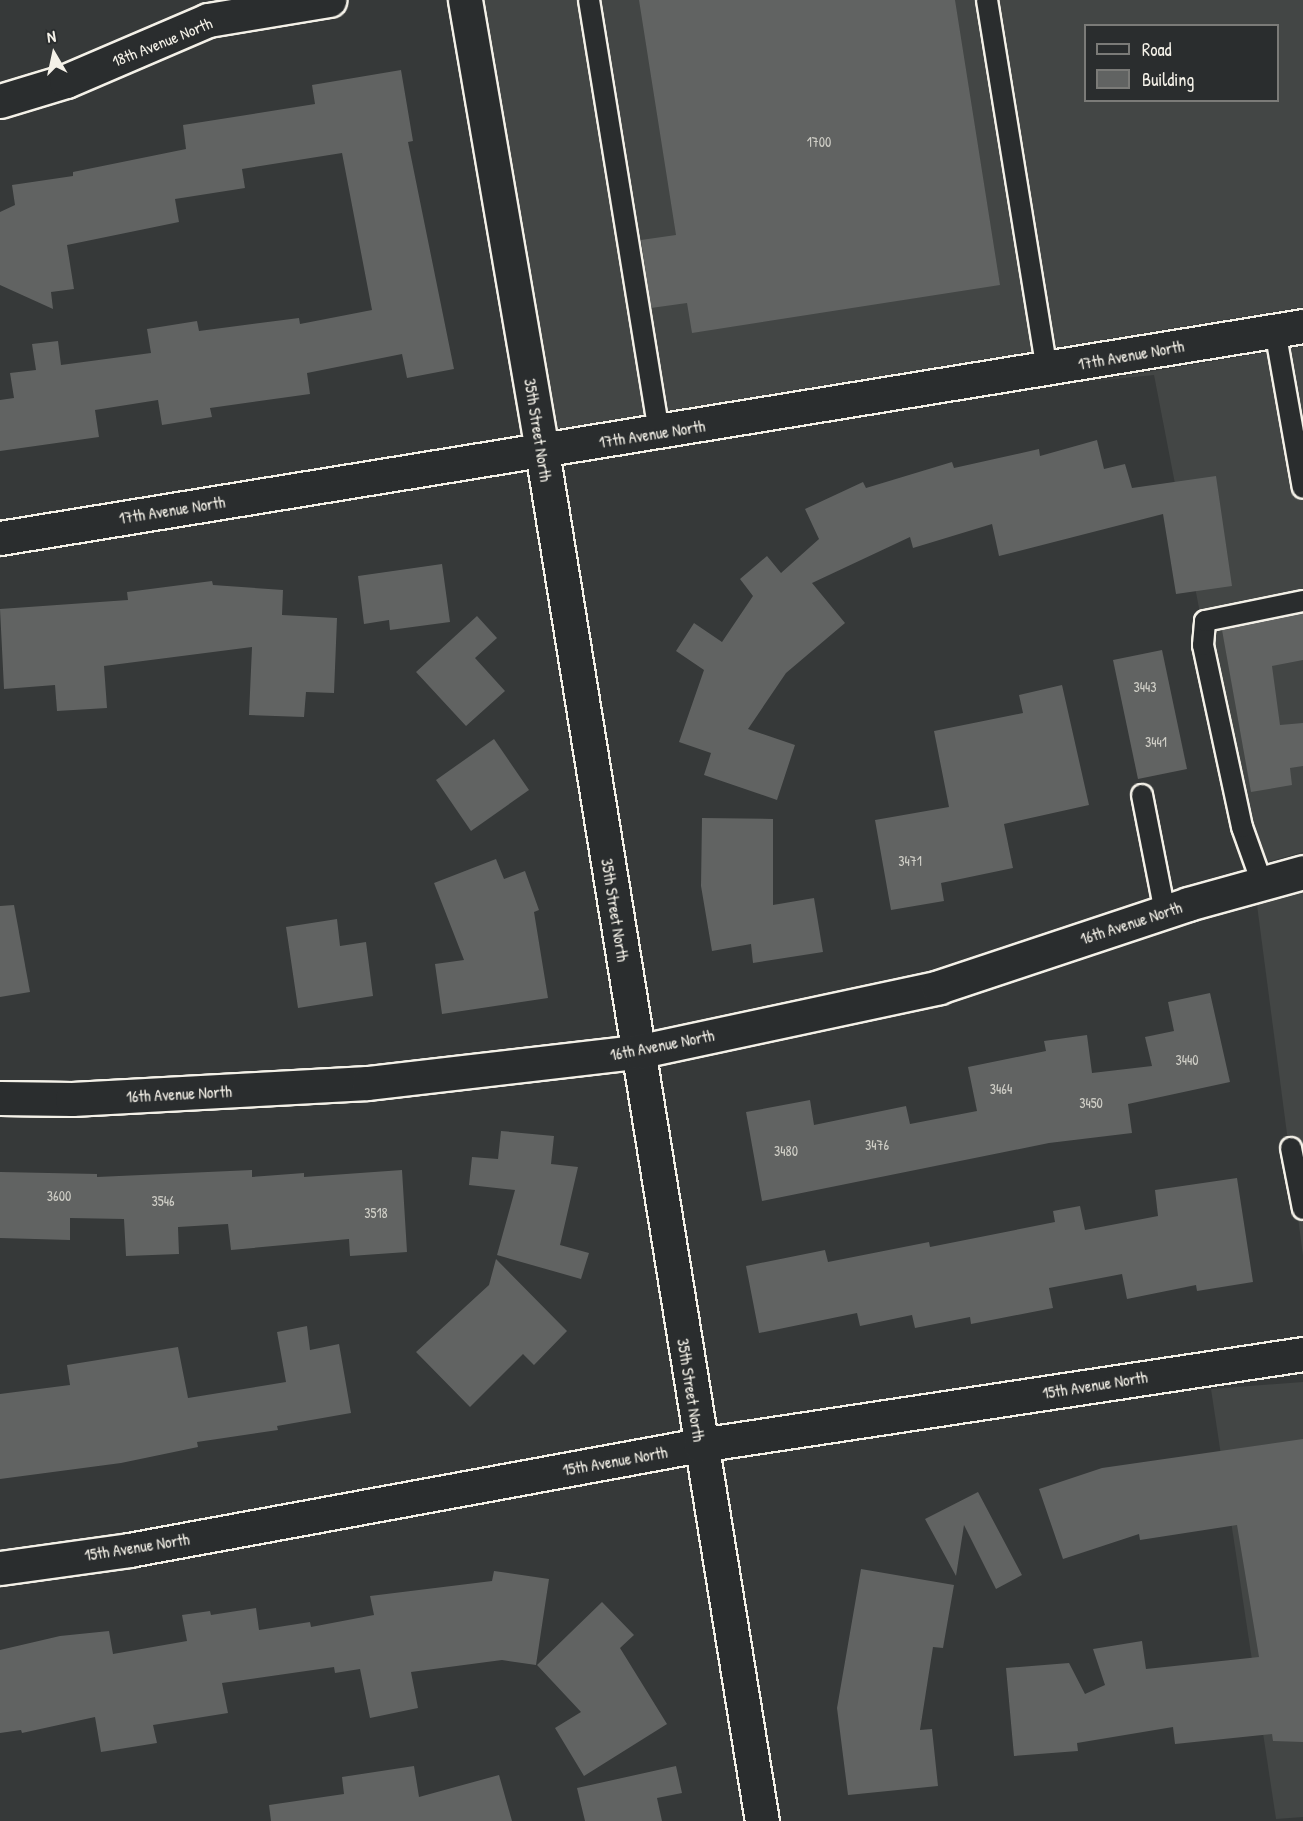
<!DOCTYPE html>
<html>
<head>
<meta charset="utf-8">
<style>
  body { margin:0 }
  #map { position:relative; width:1303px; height:1821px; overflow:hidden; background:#363939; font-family:"Patrick Hand",sans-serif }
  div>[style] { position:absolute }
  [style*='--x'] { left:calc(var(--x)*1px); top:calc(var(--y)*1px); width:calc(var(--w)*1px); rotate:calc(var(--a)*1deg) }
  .built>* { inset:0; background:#434645 }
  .building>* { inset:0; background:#616362 }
  .roads { filter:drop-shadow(2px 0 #f4f1e8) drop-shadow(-2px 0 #f4f1e8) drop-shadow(0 2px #f4f1e8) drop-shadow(0 -2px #f4f1e8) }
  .service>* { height:20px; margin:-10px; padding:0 10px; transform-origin:10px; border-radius:10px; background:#2a2d2e }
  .minor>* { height:33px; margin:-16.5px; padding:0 16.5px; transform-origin:16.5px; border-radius:16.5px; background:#2a2d2e }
  .tertiary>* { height:33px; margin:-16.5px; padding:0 16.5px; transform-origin:16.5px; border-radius:16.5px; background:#2a2d2e }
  span { translate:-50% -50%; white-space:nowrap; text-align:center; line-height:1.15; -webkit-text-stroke:4.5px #2a2d2e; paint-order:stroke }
  .number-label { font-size:14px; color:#cfcec6 }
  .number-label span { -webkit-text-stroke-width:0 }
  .street-label { font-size:16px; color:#f4f1e8 }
  .legend { position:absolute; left:1084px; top:24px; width:195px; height:78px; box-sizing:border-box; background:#2a2d2e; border:2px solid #7b7b78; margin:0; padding:8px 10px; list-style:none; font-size:18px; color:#f4f1e8 }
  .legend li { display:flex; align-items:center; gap:12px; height:30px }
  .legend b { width:30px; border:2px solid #7b7b78 }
  .north { position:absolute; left:24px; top:24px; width:60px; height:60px; -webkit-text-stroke:4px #2a2d2e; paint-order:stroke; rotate:351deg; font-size:16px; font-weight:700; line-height:24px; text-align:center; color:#f4f1e8 }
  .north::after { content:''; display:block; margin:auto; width:21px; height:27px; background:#f4f1e8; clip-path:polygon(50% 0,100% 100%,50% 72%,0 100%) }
</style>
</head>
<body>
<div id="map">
  <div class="built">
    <i style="clip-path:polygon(evenodd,482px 0,1303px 0,1303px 307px,555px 429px,482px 0,1086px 26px,1278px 26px,1278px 100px,1086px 100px,1086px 26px)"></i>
    <i style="clip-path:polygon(1303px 346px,1303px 852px,1249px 867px,1154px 375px,1094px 381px)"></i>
    <i style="clip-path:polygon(1303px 892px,1303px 1256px,1257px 905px)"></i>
    <i style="clip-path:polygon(1303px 1382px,1303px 1817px,1276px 1819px,1211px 1389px)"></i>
  </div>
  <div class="building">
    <i style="clip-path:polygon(639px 0,955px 0,1000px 285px,692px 333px,687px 303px,651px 308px,641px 240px,676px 235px)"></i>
    <i style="clip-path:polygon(401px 70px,413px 141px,408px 142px,454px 369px,407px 378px,402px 354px,307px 373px,310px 394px,210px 408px,212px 417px,162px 425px,158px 400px,95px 410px,99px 437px,0 451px,0 400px,14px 398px,10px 373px,36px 370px,32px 344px,58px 341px,61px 365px,151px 353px,147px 329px,197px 321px,199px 331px,299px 318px,300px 324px,372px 310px,342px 153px,242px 169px,245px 188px,175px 199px,179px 222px,67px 245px,74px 289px,51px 292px,53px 309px,0 285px,0 212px,15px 205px,12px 185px,73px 176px,73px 172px,186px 149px,183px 125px,315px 104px,312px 85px)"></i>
    <i style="clip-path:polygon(1097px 440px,1104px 469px,1125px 464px,1132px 488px,1216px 476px,1232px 586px,1176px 594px,1163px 514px,999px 556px,992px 524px,913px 548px,910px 537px,812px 583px,845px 623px,786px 673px,748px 729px,795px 745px,777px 800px,704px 775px,711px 753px,679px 742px,704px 670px,676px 651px,694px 623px,722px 642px,753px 596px,740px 579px,767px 556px,781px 573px,819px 539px,805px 509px,863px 482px,866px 488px,952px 462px,954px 468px,1039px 449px,1040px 456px)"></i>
    <i style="clip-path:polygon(442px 564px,450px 622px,390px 630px,389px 620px,364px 624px,358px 576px)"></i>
    <i style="clip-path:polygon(212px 581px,213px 585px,283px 590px,282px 615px,337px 618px,334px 693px,306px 692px,304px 717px,249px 715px,252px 647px,104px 666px,107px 708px,57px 711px,55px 685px,4px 689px,0 609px,128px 600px,127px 592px)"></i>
    <i style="clip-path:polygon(1303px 613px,1303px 660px,1272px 666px,1280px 725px,1303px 723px,1303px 766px,1290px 768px,1292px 785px,1251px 792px,1222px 630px)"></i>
    <i style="clip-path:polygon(477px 616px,497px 638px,475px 658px,505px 691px,466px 726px,416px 672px)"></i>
    <i style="clip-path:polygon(1162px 650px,1187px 769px,1138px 779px,1113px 660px)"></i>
    <i style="clip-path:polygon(1062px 685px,1089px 805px,1004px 824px,1013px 868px,941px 883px,944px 901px,891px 910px,875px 820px,949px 807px,934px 731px,1023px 713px,1019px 695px)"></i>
    <i style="clip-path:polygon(494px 739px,529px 790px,471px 831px,436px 780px)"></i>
    <i style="clip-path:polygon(702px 818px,773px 819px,773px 905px,814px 898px,823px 952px,753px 963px,751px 944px,712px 951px,701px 886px)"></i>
    <i style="clip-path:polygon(496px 859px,504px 879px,525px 871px,539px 910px,534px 912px,548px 998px,442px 1014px,435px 964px,464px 960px,434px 883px)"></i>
    <i style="clip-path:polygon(14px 905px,30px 992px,0 997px,0 906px)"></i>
    <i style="clip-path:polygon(337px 919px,340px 946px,366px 942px,373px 996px,298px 1008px,286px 927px)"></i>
    <i style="clip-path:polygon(1210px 993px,1230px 1082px,1128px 1104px,1132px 1133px,1049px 1143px,762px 1201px,746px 1112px,810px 1100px,814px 1125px,906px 1106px,910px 1124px,977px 1111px,968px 1067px,1046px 1051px,1044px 1041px,1087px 1035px,1092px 1073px,1152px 1066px,1145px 1037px,1174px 1031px,1168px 1002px)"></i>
    <i style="clip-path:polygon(501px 1131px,554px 1136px,551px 1164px,578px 1167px,560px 1245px,589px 1253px,581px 1279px,497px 1255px,515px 1190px,469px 1185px,472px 1157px,498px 1159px)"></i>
    <i style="clip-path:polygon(252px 1170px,252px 1177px,304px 1173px,304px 1177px,402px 1170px,407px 1252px,350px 1256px,349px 1239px,231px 1250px,228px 1224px,178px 1227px,179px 1254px,126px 1256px,124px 1219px,70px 1218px,70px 1240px,0 1238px,0 1172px,97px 1174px,97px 1177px)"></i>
    <i style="clip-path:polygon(1237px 1178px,1253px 1282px,1197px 1291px,1196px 1285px,1127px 1299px,1122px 1274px,1049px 1288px,1053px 1308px,971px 1324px,970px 1317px,915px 1328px,912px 1315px,860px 1326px,857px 1313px,759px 1333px,746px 1266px,825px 1250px,828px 1262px,929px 1242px,930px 1247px,1055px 1222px,1053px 1211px,1080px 1206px,1085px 1230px,1158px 1216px,1155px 1190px)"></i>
    <i style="clip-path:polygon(496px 1259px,567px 1331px,534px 1365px,523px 1354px,470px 1407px,416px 1352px,489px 1285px)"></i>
    <i style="clip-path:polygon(307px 1326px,310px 1350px,339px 1344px,351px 1413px,277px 1426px,278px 1430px,197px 1442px,198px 1447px,121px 1463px,0 1479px,0 1394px,70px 1385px,67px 1365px,178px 1347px,188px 1398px,286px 1382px,277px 1332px)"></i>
    <i style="clip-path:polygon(1303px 1439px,1303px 1742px,1273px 1741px,1272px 1734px,1175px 1744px,1173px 1727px,1077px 1743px,1078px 1751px,1014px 1756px,1006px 1668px,1069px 1663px,1085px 1694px,1105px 1685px,1093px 1649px,1142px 1641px,1146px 1669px,1259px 1657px,1237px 1525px,1140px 1540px,1139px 1534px,1063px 1559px,1039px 1489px,1102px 1468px)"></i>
    <i style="clip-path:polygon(978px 1492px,1022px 1575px,996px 1589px,964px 1525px,956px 1576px,925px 1519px)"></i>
    <i style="clip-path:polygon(861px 1569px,954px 1585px,943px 1648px,933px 1647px,920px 1730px,932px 1729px,938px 1786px,848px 1795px,837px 1708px)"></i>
    <i style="clip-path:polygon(494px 1571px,549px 1579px,536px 1665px,502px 1660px,411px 1672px,418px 1708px,370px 1718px,360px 1669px,335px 1673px,334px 1667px,222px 1683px,228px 1713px,153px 1725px,157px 1743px,101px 1752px,95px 1717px,22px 1733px,21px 1730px,0 1733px,0 1650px,60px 1636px,109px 1631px,113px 1654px,187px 1641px,182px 1615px,210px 1611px,211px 1615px,256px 1608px,259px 1630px,310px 1622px,311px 1627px,374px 1615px,370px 1596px,492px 1581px)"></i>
    <i style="clip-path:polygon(602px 1602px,634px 1635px,620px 1648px,667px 1724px,584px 1776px,555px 1728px,581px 1712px,537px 1665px)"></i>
    <i style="clip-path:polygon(414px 1766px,419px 1797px,499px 1775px,512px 1821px,271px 1821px,269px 1805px,344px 1794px,342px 1777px)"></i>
    <i style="clip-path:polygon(676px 1766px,682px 1793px,657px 1798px,662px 1821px,585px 1821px,577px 1788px)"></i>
  </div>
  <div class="roads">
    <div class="service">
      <i style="--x:589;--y:0;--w:439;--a:80.8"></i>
      <i style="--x:987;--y:0;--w:374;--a:80.8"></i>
      <i style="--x:1275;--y:330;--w:160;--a:80"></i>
      <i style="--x:1142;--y:795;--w:119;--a:78.9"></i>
      <i style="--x:1262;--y:883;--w:59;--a:-109.7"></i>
      <i style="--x:1242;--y:827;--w:186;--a:-102.1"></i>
      <i style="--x:1203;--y:645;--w:24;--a:-85"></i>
      <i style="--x:1205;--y:621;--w:100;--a:-11.5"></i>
      <i style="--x:1291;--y:1148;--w:62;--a:78.9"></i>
    </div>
    <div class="minor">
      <i style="--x:465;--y:0;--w:458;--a:80.3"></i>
      <i style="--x:542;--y:451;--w:1388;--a:80.88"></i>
      <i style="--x:0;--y:101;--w:69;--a:-16.9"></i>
      <i style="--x:66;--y:81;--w:155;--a:-23.2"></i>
      <i style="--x:208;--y:20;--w:123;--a:-9.4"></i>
      <i style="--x:0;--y:1098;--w:72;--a:0.8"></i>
      <i style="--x:72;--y:1099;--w:296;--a:-3.1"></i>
      <i style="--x:368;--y:1083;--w:271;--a:-6.6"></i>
      <i style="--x:637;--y:1052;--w:309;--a:-12.1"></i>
      <i style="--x:939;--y:987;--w:262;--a:-18.4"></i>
      <i style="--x:1188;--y:904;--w:119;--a:-15.5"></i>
      <i style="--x:0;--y:1568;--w:130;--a:-7.9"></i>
      <i style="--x:129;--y:1550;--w:581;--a:-10.42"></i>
      <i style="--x:700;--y:1445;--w:610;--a:-8.58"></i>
    </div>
    <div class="tertiary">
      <i style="--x:0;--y:538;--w:1320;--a:-9.24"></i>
    </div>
  </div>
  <div class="number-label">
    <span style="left:819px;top:142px">1700</span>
    <span style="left:1145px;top:687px">3443</span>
    <span style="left:1156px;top:742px">3441</span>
    <span style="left:910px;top:861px">3471</span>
    <span style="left:1187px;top:1060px">3440</span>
    <span style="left:1001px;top:1089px">3464</span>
    <span style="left:1091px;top:1103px">3450</span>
    <span style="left:877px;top:1145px">3476</span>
    <span style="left:786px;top:1151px">3480</span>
    <span style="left:59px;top:1196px">3600</span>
    <span style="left:163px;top:1201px">3546</span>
    <span style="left:376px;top:1213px">3518</span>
  </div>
  <div class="street-label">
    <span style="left:162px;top:42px;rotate:-22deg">18th Avenue North</span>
    <span style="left:1131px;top:355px;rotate:-10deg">17th Avenue North</span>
    <span style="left:538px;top:430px;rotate:81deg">35th Street North</span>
    <span style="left:652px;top:434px;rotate:-9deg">17th Avenue North</span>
    <span style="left:172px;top:510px;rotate:-9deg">17th Avenue North</span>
    <span style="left:615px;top:910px;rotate:81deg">35th Street North</span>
    <span style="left:1131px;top:923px;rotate:-18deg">16th Avenue North</span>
    <span style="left:662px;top:1045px;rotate:-11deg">16th Avenue North</span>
    <span style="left:179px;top:1094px;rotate:-3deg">16th Avenue North</span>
    <span style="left:1095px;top:1385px;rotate:-9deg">15th Avenue North</span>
    <span style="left:691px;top:1390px;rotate:81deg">35th Street North</span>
    <span style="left:615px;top:1461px;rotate:-10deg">15th Avenue North</span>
    <span style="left:137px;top:1547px;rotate:-9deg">15th Avenue North</span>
  </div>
  <ul class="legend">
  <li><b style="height:8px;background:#2a2d2e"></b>Road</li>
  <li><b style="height:16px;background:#616362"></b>Building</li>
  </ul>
  <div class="north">N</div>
</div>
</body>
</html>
